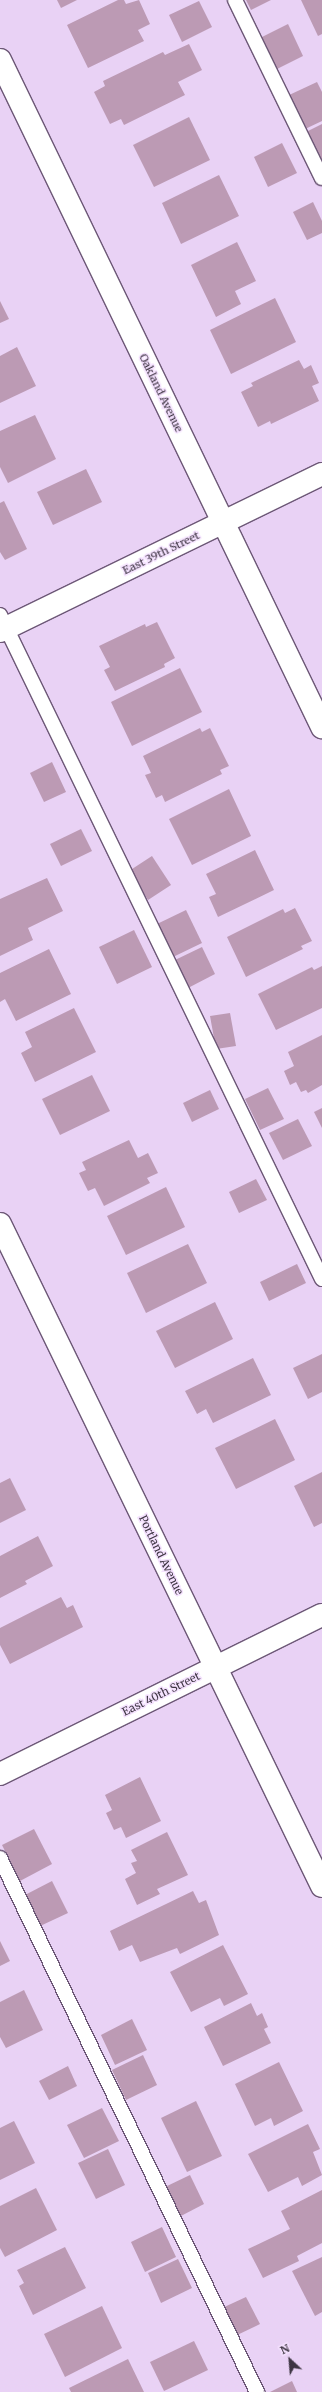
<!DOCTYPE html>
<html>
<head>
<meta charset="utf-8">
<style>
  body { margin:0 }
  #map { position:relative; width:322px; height:2392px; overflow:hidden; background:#e9d2f5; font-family:Merriweather,serif }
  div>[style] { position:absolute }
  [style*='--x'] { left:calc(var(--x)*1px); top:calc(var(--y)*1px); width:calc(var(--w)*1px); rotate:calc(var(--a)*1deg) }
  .building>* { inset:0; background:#bc9ab4 }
  .roads { filter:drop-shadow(1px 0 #6d5877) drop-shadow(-1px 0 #6d5877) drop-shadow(0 1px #6d5877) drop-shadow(0 -1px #6d5877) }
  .lane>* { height:14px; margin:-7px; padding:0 7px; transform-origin:7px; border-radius:7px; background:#fff }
  .street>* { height:22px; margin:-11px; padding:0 11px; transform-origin:11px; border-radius:11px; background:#fff }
  .secondary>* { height:22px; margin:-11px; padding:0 11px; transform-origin:11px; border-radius:11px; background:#fff }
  span { translate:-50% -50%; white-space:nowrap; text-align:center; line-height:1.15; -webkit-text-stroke:3px #f4e1fe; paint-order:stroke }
  .street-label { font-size:11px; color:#3e3543 }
  .north { position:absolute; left:270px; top:2340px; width:40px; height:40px; -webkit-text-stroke:3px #f4e1fe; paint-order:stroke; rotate:334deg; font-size:11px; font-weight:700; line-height:16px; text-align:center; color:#3e3543 }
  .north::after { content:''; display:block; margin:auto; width:14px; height:18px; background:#3e3543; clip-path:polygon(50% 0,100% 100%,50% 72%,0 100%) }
</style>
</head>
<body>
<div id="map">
  <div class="building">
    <i style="clip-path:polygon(57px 0,77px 0,61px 8px)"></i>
    <i style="clip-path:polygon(118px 0,124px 0,126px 4px,139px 0,150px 24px,138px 30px,144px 41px,88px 68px,67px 25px)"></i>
    <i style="clip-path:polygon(246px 0,271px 0,251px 10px)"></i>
    <i style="clip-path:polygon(301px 0,322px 0,322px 34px,318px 36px)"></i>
    <i style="clip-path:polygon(199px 1px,212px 27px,182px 42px,169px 15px)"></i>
    <i style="clip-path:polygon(288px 24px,303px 56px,273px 71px,258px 39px)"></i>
    <i style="clip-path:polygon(189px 44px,202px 70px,178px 82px,185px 95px,124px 125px,121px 119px,110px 124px,94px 92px,105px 86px,103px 81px,163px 52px,165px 55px)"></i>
    <i style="clip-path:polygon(317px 82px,322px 92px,322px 121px,303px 130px,287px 96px)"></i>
    <i style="clip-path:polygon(189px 117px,210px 160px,154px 187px,133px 145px)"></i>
    <i style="clip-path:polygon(322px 124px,322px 165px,304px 133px)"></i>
    <i style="clip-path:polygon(282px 143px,297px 173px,268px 187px,254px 157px)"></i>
    <i style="clip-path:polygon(219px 175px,239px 216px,181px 244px,162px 203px)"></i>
    <i style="clip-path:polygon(313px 202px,322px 221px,322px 233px,307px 240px,293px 212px)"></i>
    <i style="clip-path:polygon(237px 242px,256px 281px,235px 291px,241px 304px,216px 317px,191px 265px)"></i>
    <i style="clip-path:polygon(275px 298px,296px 342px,231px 374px,210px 330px)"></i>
    <i style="clip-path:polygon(0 301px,9px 319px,0 323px)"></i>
    <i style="clip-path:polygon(17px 347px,36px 386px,0 403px,0 356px)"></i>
    <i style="clip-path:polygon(299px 360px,304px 369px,311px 365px,319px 383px,312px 386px,319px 401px,271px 424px,270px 421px,258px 427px,241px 392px,253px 386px,251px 383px)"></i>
    <i style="clip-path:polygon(35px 415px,56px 459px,8px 483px,0 467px,0 431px)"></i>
    <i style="clip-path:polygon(86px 469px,102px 502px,53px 525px,37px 492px)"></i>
    <i style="clip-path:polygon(4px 501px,27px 549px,5px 560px,0 552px,0 503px)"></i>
    <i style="clip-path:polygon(157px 622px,175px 658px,164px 664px,165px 667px,115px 691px,104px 670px,110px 667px,99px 646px,145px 624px,146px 627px)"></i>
    <i style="clip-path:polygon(180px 668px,202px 712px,132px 746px,111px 702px)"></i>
    <i style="clip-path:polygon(200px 728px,202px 732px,210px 728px,229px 766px,220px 770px,222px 774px,165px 802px,162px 795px,156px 798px,145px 775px,151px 773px,143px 756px)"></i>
    <i style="clip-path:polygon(52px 762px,66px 792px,44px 802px,30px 773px)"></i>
    <i style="clip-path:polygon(229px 789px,251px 836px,192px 865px,169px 819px)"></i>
    <i style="clip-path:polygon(81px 829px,92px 851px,61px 866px,50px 844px)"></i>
    <i style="clip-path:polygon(255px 850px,274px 890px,218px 917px,209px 897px,216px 894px,206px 874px)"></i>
    <i style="clip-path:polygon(152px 856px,171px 885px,148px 900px,129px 871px)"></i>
    <i style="clip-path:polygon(47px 878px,63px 911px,28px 928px,33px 940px,0 956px,0 899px)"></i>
    <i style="clip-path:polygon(295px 908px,312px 941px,301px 946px,303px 949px,246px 977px,227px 937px,283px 909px,285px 913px)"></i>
    <i style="clip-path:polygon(186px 910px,202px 943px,173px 957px,157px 924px)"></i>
    <i style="clip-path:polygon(134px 930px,152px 967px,117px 984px,99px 947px)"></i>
    <i style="clip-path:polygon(202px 947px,215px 974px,188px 988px,175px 960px)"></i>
    <i style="clip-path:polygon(49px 949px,71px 994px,16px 1021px,5px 999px,0 1002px,0 973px)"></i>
    <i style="clip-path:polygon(322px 966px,322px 1008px,276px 1030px,258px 994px,312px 967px,314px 970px)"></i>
    <i style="clip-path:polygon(74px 1008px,96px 1052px,35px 1082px,21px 1053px,32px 1047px,25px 1032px)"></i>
    <i style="clip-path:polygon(230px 1013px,236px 1046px,216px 1049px,210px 1016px)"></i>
    <i style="clip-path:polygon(322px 1035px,322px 1085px,308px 1093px,306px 1090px,301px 1092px,296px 1082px,290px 1085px,284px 1071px,294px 1066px,288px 1052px)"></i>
    <i style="clip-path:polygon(92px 1075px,110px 1111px,60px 1135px,42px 1099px)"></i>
    <i style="clip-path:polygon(268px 1088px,284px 1119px,260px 1130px,245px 1099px)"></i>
    <i style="clip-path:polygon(210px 1090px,219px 1109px,192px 1122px,183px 1103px)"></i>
    <i style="clip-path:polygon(322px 1108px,322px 1128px,314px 1112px)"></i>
    <i style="clip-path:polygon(298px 1119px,312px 1146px,283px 1160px,269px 1133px)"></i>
    <i style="clip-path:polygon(129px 1140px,138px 1158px,148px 1153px,158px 1173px,147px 1178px,150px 1183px,104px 1206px,95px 1188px,88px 1191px,79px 1173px,86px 1170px,82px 1162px)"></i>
    <i style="clip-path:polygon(256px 1179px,267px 1200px,239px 1213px,229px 1192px)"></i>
    <i style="clip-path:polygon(166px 1187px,185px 1227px,126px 1255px,107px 1216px)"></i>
    <i style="clip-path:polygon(188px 1244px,207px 1283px,146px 1313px,127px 1273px)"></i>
    <i style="clip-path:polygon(297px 1264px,306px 1283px,269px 1301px,260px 1282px)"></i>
    <i style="clip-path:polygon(215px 1302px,233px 1339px,175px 1368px,156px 1331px)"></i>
    <i style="clip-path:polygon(322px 1354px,322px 1392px,308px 1399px,293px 1368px)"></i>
    <i style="clip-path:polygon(253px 1358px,271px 1395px,213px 1423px,206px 1409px,197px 1414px,185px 1391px)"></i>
    <i style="clip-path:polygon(275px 1419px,295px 1460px,236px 1489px,215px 1448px)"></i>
    <i style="clip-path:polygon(322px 1472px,322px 1523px,314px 1527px,294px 1486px)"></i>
    <i style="clip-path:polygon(10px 1478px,26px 1510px,0 1523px,0 1483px)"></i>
    <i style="clip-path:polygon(38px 1536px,53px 1566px,25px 1581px,27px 1584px,0 1598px,0 1556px)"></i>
    <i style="clip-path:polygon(61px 1597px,67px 1608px,73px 1605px,83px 1627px,10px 1664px,0 1645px,0 1628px)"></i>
    <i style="clip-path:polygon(140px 1777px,161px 1821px,126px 1838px,121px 1827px,114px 1830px,106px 1813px,112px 1810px,105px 1795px)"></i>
    <i style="clip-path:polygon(34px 1829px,52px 1864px,20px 1881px,2px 1845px)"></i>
    <i style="clip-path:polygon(167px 1832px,188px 1875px,157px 1889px,160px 1894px,137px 1905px,125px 1879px,136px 1873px,131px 1863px,137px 1861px,131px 1850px)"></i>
    <i style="clip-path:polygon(52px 1881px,68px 1913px,38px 1927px,23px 1896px)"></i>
    <i style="clip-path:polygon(193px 1891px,199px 1903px,206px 1900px,219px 1935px,180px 1954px,177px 1948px,140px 1962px,132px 1945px,119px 1951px,110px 1931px)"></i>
    <i style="clip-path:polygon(0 1941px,10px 1961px,0 1966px)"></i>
    <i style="clip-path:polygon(223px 1945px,248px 1994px,224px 2006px,220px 1998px,191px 2012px,170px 1972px)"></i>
    <i style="clip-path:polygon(24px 1990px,43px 2030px,6px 2048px,0 2037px,0 2002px)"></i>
    <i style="clip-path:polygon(251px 2003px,257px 2016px,262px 2013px,268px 2027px,264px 2029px,271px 2043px,223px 2066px,204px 2027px)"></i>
    <i style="clip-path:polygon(132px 2019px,147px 2050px,115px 2065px,101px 2035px)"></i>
    <i style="clip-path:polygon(143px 2055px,157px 2085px,126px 2100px,112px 2070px)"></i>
    <i style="clip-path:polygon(279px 2062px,303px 2111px,274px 2126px,271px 2118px,255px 2126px,235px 2084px)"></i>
    <i style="clip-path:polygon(68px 2066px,77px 2086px,49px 2100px,39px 2081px)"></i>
    <i style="clip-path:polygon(196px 2101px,222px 2156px,187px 2172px,161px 2118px)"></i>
    <i style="clip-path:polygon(102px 2108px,119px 2141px,84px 2158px,67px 2125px)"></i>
    <i style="clip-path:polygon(14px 2121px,35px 2163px,0 2180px,0 2128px)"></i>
    <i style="clip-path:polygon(308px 2124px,320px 2149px,313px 2152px,322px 2175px,302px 2186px,298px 2177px,268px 2192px,248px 2154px)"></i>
    <i style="clip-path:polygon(108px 2149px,125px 2185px,96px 2199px,78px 2163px)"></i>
    <i style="clip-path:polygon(190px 2175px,204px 2204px,179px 2217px,165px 2187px)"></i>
    <i style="clip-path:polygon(36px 2188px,57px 2230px,5px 2257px,0 2248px,0 2206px)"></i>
    <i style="clip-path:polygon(322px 2190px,322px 2243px,297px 2256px,299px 2261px,263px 2278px,248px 2249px,290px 2229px,281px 2211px)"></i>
    <i style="clip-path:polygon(162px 2227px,176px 2257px,145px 2272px,131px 2242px)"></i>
    <i style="clip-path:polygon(65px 2247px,86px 2288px,33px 2315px,19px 2286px,24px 2283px,17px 2270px)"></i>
    <i style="clip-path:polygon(322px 2257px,322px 2312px,315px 2316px,292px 2271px)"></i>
    <i style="clip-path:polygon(178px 2259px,192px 2288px,161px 2303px,148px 2273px)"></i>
    <i style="clip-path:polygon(246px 2297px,260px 2324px,233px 2337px,220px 2309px)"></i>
    <i style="clip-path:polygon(102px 2306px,122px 2348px,65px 2377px,44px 2334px)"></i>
    <i style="clip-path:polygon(194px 2341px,208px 2370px,164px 2391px,150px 2362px)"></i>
    <i style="clip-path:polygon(128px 2359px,144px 2392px,71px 2392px,69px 2388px)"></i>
    <i style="clip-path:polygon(292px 2381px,297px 2392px,270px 2392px)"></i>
  </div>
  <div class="roads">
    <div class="lane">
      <i style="--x:235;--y:0;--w:198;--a:64"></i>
      <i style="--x:0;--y:615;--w:738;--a:64.13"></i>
      <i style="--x:0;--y:1858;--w:593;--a:64.3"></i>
    </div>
    <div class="street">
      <i style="--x:0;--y:60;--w:741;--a:64.23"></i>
      <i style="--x:0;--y:631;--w:358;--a:-26"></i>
      <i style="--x:0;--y:1774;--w:359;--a:-26.3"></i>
    </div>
    <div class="secondary">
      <i style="--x:0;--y:1224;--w:736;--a:64.06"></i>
    </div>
  </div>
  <div class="street-label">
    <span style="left:161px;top:393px;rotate:64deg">Oakland Avenue</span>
    <span style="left:161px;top:553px;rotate:-26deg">East 39th Street</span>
    <span style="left:161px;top:1555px;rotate:64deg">Portland Avenue</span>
    <span style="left:161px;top:1694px;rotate:-26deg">East 40th Street</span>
  </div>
  <div class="north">N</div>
</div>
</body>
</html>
